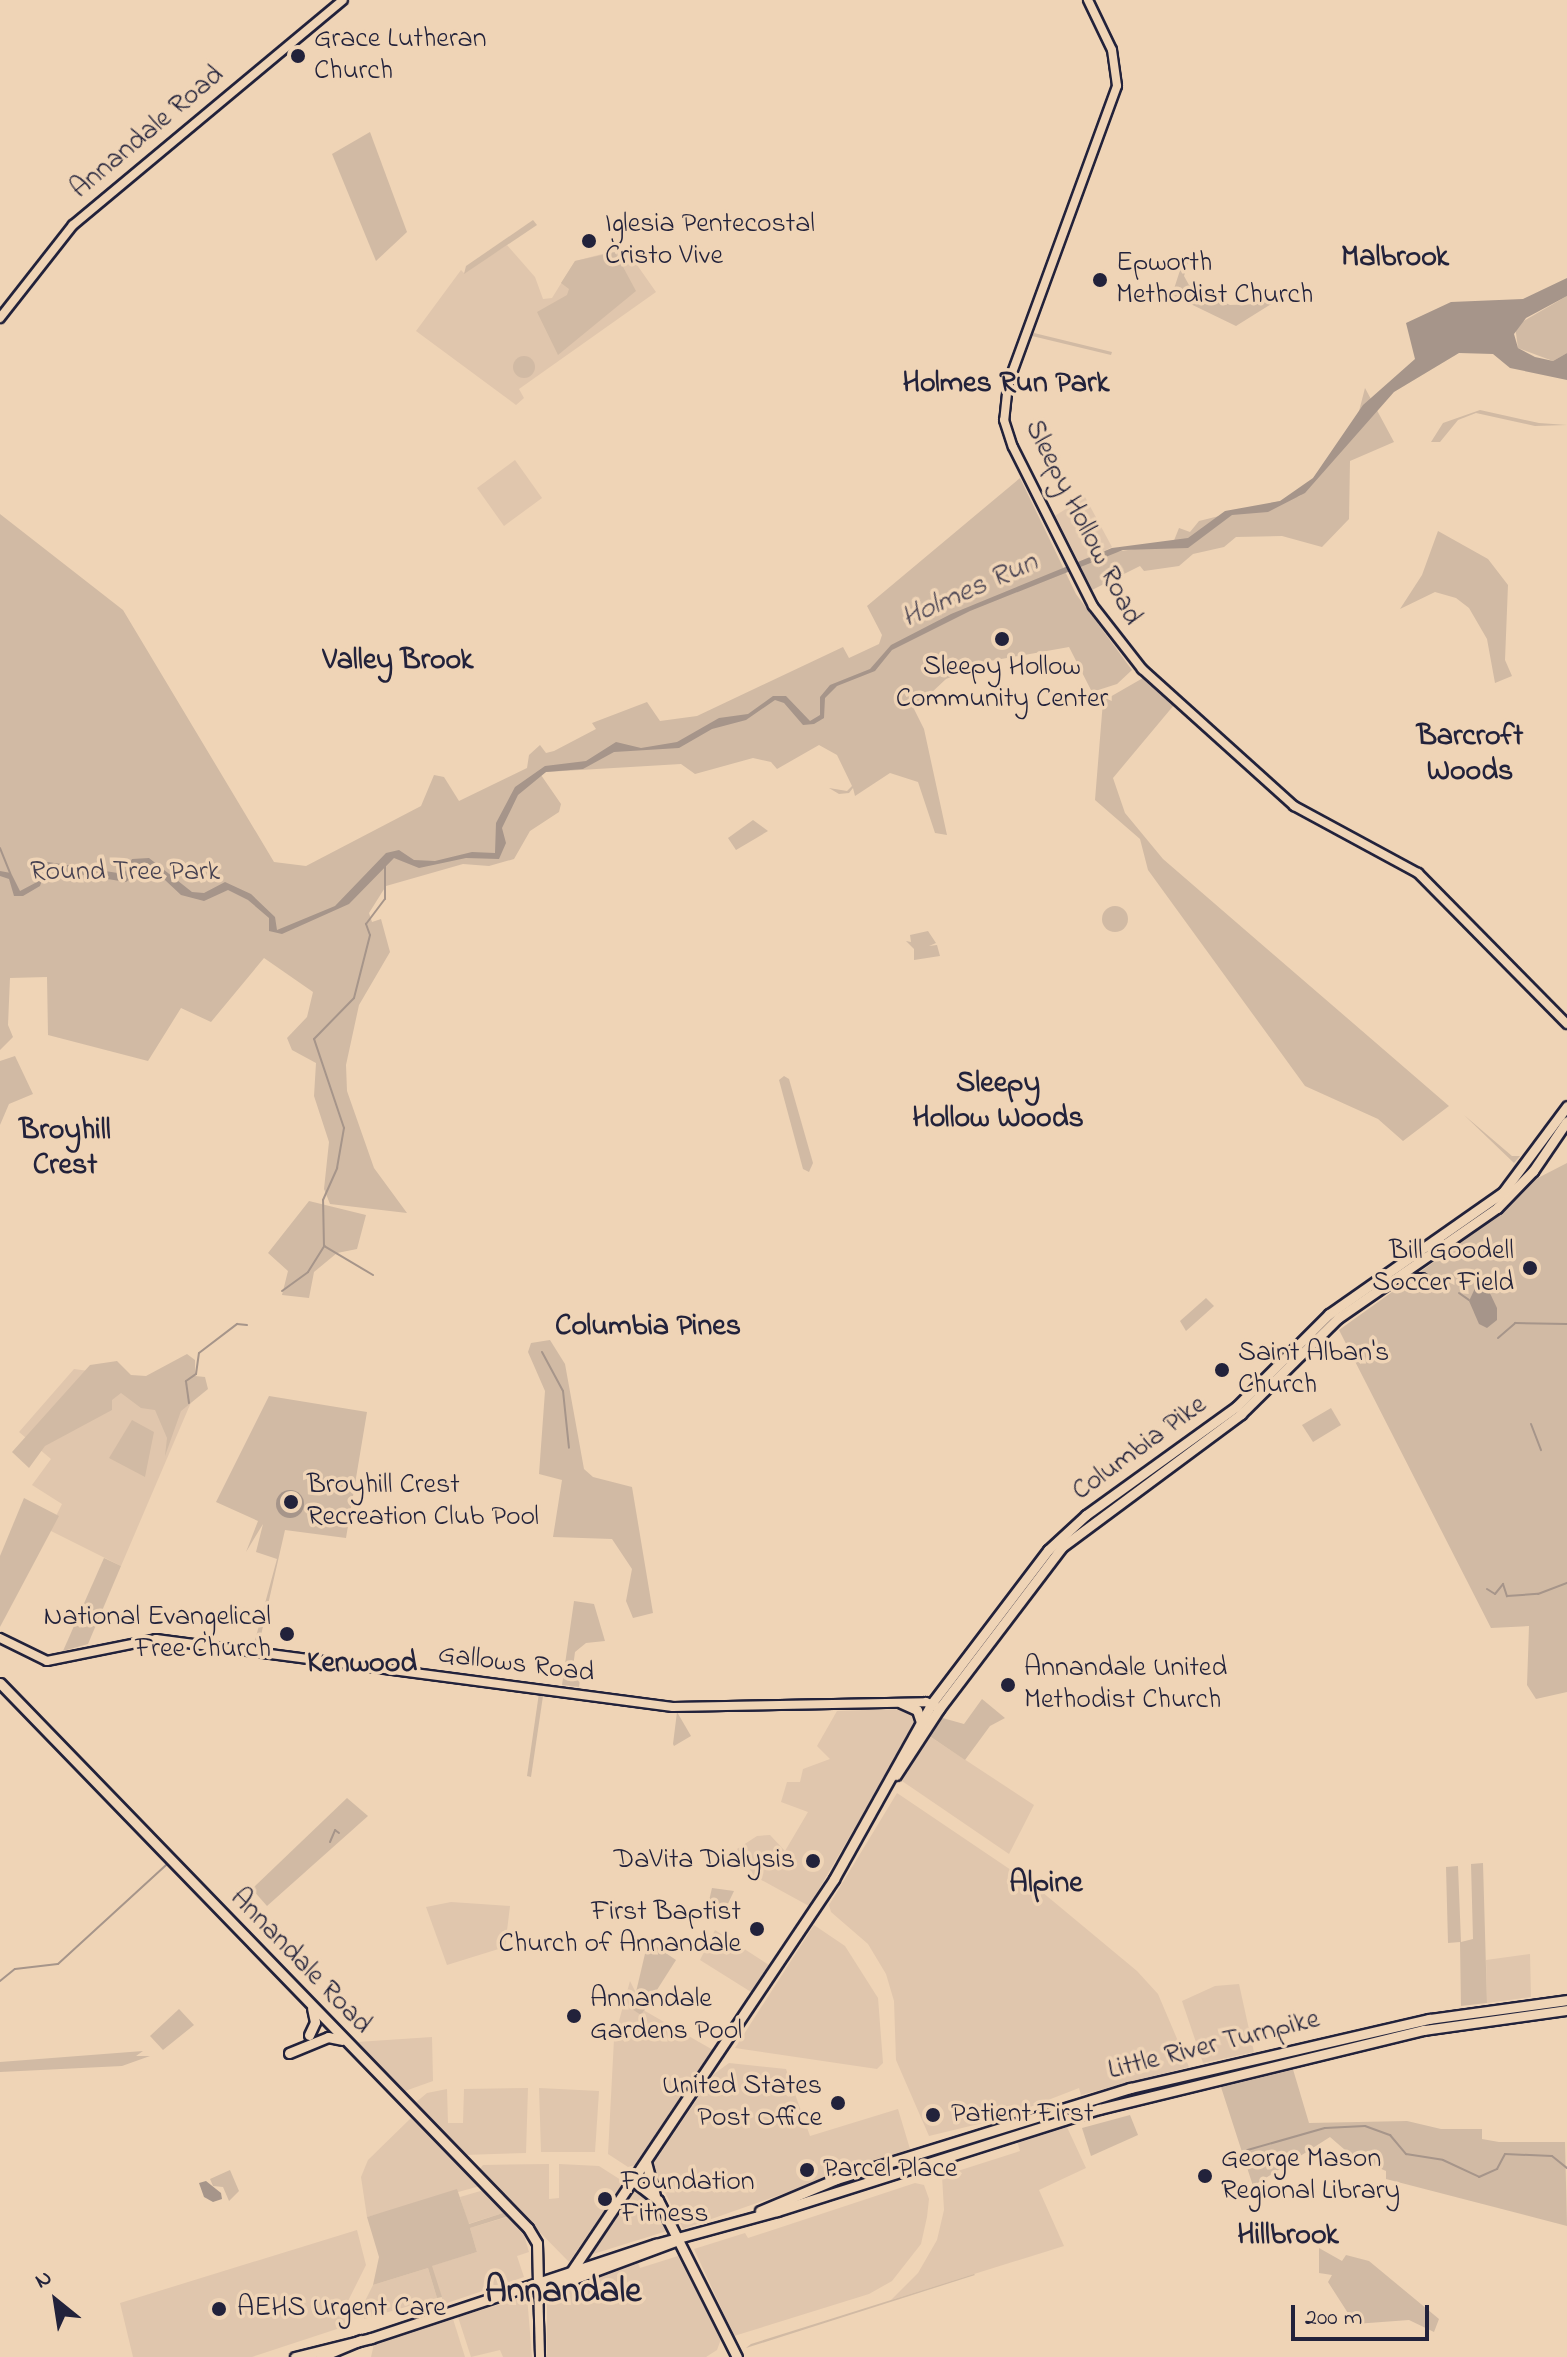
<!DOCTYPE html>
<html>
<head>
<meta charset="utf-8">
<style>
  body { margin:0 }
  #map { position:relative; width:1567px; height:2357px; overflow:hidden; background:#efd4b6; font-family:"Indie Flower",sans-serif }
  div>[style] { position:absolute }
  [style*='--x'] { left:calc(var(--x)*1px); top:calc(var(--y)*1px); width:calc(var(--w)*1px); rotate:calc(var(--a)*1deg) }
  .built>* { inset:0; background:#e0c6ad }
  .green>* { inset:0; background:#d1baa4 }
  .round { border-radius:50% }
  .water>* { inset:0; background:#a6958a }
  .stream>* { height:2px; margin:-1px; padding:0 1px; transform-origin:1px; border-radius:1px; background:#a6958a }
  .roads { filter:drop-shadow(2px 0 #22223b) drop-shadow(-2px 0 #22223b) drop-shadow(0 2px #22223b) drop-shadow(0 -2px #22223b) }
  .secondary>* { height:8px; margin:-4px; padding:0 4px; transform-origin:4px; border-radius:4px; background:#efd4b6 }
  .primary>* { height:9px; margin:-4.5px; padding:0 4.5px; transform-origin:4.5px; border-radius:4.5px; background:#efd4b6 }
  .dots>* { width:22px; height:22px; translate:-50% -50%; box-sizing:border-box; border:4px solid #efd4b6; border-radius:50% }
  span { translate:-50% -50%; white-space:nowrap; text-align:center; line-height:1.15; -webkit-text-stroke:7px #efd4b6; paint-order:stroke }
  .poi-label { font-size:28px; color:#22223b }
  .left { translate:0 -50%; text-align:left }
  .right { translate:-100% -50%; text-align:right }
  .street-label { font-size:28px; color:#22223b }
  .park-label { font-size:28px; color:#454050 }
  .neighbourhood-label { font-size:30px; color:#22223b; font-weight:700 }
  .water-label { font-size:30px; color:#4a4453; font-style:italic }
  .district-label { font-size:36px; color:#22223b; font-weight:700 }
  .north { position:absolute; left:16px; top:2261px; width:80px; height:80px; -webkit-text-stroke:6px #efd4b6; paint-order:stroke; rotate:330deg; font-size:22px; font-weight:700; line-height:32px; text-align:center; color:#22223b }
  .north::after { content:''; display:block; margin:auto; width:28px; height:36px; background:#22223b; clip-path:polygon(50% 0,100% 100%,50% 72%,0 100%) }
  .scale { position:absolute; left:1291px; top:2305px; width:138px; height:36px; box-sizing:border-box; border:4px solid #22223b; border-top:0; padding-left:10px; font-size:24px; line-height:28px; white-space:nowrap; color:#22223b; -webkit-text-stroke:6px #efd4b6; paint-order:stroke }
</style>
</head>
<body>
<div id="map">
  <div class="built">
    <i style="clip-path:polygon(507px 245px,535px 277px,543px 299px,552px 298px,575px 261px,610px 252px,630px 255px,656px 292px,519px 389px,524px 398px,516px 405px,416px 331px,461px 270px,464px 273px)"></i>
    <i style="clip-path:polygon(515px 460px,542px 498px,504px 526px,477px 488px)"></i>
    <i style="clip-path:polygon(1085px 497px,1112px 547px,1078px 564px,1053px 517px)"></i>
    <i style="clip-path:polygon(74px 1369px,198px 1386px,121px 1566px,49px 1530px,62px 1504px,32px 1485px,51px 1459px,19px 1432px)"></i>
    <i style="clip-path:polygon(901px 1709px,913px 1712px,916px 1723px,809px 1906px,754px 1876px,737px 1849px,757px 1836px,770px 1835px,785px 1851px,808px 1812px,781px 1802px,787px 1782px,800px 1782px,803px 1769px,830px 1759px,817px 1746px,837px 1711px)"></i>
    <i style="clip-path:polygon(926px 1734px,1034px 1805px,1009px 1854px,902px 1781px)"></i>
    <i style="clip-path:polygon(897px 1793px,1036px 1887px,1137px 1971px,1158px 1994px,1189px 2067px,1081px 2095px,1079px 2088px,999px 2119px,929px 2136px,896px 2060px,894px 2001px,886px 1974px,868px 1944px,831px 1912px,829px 1905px)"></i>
    <i style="clip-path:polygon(451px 1902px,510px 1906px,505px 1947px,447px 1965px,426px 1907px)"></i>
    <i style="clip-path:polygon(814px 1925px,845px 1946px,878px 1998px,883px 2063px,877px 2069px,735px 2048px)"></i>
    <i style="clip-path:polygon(715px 1930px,769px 1965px,751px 1992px,700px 1960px)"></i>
    <i style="clip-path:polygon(1530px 1954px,1531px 1997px,1487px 2003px,1486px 1960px)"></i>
    <i style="clip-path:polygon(630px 1981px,645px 2011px,713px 2050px,636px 2165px,628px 2167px,608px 2154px,614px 2039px)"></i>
    <i style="clip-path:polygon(1239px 1984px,1254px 2052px,1203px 2063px,1182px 2001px,1215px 1986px)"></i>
    <i style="clip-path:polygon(432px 2037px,433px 2081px,405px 2091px,357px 2042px)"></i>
    <i style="clip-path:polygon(729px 2063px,786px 2069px,810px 2136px,898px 2109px,910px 2149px,683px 2229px,652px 2166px,714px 2074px)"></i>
    <i style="clip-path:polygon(528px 2088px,526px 2153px,463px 2155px,415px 2103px,427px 2093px,447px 2089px,448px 2123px,463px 2123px,464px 2089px)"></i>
    <i style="clip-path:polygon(539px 2088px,599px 2091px,595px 2152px,541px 2152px)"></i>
    <i style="clip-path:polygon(411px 2118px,480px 2186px,367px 2217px,361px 2177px,368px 2160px)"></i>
    <i style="clip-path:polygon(1066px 2125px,1086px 2168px,1039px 2190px,1064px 2246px,891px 2300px,918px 2273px,937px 2240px,944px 2210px,942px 2176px,1020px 2151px,1017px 2141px)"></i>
    <i style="clip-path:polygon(549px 2164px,549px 2199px,559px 2198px,559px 2164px,599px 2166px,624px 2182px,569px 2262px,479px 2170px,483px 2165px)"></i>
    <i style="clip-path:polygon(915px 2183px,924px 2185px,929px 2199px,927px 2217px,921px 2244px,892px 2281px,869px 2294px,734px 2336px,694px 2249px,745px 2233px,748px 2238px)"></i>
    <i style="clip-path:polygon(634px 2188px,651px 2201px,667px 2231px,590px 2255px)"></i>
    <i style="clip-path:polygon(484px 2190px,506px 2212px,468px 2224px,460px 2197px)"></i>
    <i style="clip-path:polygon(507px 2217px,524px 2235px,529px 2252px,517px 2256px,524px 2277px,444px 2304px,431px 2266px,477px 2252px,470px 2228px)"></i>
    <i style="clip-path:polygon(357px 2230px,366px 2265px,348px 2301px,346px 2326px,252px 2357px,133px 2357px,120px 2303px)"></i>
    <i style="clip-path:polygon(678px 2256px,721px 2339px,717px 2350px,706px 2357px,547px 2357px,547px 2291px,637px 2259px,640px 2268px)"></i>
    <i style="clip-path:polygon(428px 2268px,437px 2298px,364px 2319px,363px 2305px,373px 2285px)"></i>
    <i style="clip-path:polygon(527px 2296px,532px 2357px,503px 2357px,500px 2350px,471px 2357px,458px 2317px)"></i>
    <i style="clip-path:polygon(453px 2319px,465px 2357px,371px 2357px,374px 2344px)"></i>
  </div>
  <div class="green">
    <i style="clip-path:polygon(370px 132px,407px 232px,376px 261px,332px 154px)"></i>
    <i style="clip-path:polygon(533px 220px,537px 225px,464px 274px,466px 266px)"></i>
    <i style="clip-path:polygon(615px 252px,636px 291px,558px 355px,537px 312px,567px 295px,569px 289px,561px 283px,575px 261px)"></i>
    <i style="clip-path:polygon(1184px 258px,1190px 258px,1184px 276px,1189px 285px,1230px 305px,1258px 304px,1300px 286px,1236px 326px,1172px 295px)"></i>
    <i style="clip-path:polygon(1567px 296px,1567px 353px,1553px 361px,1518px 348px,1515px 326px)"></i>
    <i style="clip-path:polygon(1034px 333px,1112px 352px,1111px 355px,1032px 336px)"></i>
    <i class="round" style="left:513px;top:356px;width:22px;height:22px"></i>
    <i style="clip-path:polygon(1365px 388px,1394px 442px,1350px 461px,1349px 519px,1322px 547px,1282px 536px,1236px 537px,1224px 547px,1193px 554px,1179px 566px,1144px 571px,1140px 566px,1092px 590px,1080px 566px,1112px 548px,1115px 552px,1173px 543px,1179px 528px,1190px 532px,1199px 521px,1300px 496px,1357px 419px)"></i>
    <i style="clip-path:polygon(1480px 410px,1539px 423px,1567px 425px,1535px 426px,1476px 413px,1458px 420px,1440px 442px,1431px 442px,1443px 423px)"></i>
    <i style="clip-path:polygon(1020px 478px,1076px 594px,1132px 670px,1117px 684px,1092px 692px,1069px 647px,990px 661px,946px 679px,914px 709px,924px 729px,947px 835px,935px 833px,918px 782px,890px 773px,855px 796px,853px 788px,849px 793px,839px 794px,829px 788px,847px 791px,852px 786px,837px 755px,819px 745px,777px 769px,771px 762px,753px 758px,695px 774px,681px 764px,546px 772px,541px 775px,561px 804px,559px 812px,530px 831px,514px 859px,489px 866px,463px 864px,386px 886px,369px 913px,372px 922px,381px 919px,390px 952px,359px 1005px,346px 1065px,347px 1091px,374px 1168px,407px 1213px,330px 1204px,324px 1189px,329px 1142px,314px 1096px,316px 1063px,292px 1050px,287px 1038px,307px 1017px,313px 992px,264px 958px,211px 1022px,181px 1008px,148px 1061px,48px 1035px,47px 977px,10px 978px,8px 1025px,13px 1037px,0 1050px,0 514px,123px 610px,274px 862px,306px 866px,421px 806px,434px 775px,444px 777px,459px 801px,527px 768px,529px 755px,540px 745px,546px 753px,554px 751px,596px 729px,592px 723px,647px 702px,660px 721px,697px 716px,843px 647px,849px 658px,879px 644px,882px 635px,867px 606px)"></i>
    <i style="clip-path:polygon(1438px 531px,1488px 559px,1508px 585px,1505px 660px,1512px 676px,1495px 683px,1487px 639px,1469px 608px,1456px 598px,1435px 592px,1400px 609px,1422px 575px)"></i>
    <i style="clip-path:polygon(1143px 678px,1174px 705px,1113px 778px,1125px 813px,1163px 859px,1449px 1106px,1403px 1141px,1378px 1119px,1305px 1086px,1148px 870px,1140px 839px,1095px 800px,1103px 701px)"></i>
    <i style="clip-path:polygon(753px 820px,768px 831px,736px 850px,728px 838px)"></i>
    <i class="round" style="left:1102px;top:906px;width:26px;height:26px"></i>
    <i style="clip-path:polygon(928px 931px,936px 943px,929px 946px,937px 945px,940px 956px,914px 960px,914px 949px,906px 941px,911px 942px,910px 935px)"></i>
    <i style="clip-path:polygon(15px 1056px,33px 1094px,9px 1104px,0 1125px,0 1061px)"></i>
    <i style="clip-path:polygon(784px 1076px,789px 1079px,813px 1163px,809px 1172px,803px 1169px,779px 1080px)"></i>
    <i style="clip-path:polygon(1464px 1115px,1512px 1156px,1520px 1156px,1514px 1163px)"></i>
    <i style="clip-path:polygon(1567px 1163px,1567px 1692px,1536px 1699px,1527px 1685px,1529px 1626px,1491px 1628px,1339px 1330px,1452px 1249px,1534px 1180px)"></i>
    <i style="clip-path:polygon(309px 1201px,366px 1215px,357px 1249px,337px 1253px,314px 1272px,309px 1298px,282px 1295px,288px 1271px,268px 1253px)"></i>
    <i style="clip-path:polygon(1206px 1298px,1214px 1306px,1186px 1331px,1180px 1321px)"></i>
    <i style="clip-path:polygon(550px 1340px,565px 1364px,584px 1469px,593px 1477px,632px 1487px,653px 1613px,633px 1618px,626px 1601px,632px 1569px,612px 1539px,553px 1537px,562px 1480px,539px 1474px,545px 1391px,528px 1352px,531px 1343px)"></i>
    <i style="clip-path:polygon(187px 1354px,195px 1360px,195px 1376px,205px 1377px,208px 1389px,181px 1411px,165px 1456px,167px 1438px,155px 1410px,141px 1408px,121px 1393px,112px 1400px,112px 1410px,45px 1446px,29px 1468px,12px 1452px,90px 1365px,117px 1361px,131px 1375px,146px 1376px)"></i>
    <i style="clip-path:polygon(269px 1396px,367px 1412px,346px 1538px,285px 1530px,259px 1644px,254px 1644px,277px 1559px,256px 1552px,263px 1524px,246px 1552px,258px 1521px,216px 1502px)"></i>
    <i style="clip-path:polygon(1331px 1408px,1341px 1425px,1313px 1442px,1302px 1425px)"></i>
    <i style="clip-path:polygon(132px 1420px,154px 1432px,145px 1477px,109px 1458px)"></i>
    <i style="clip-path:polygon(24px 1498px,59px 1516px,0 1627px,0 1556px)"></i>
    <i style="clip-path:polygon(104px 1558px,121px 1566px,88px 1644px,63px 1651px)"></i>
    <i style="clip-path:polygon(574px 1601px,594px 1604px,605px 1641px,586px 1643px,575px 1652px,572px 1675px,580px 1680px,579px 1687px,562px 1685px)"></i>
    <i style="clip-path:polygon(539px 1693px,543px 1696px,531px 1777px,527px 1776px)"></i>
    <i style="clip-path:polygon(982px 1699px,1005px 1718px,990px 1726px,965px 1760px,928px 1735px,939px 1717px,964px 1724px)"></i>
    <i style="clip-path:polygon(677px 1712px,691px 1736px,674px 1746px,673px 1744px)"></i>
    <i style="clip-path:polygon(347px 1798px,368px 1816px,267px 1906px,252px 1889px)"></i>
    <i style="clip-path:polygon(1483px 1863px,1487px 2003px,1461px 2006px,1460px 1942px,1448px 1943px,1446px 1867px,1458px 1866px,1461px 1942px,1473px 1939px,1471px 1864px)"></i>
    <i style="clip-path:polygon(712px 1888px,734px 1891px,724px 1912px,708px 1905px)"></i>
    <i style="clip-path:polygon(648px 1941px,676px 1960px,641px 2015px,632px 2009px)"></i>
    <i style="clip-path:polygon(179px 2009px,194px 2025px,163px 2050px,150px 2036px)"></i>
    <i style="clip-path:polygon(143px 2051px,136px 2056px,150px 2056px,122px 2066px,0 2072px,0 2062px)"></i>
    <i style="clip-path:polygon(1292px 2066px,1309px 2123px,1407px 2121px,1441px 2129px,1482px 2129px,1482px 2139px,1499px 2142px,1565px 2142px,1567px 2226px,1386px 2179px,1386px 2171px,1352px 2156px,1330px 2137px,1253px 2186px,1220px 2084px)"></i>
    <i style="clip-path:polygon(1130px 2115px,1138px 2135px,1091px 2156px,1082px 2128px)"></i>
    <i style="clip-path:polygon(230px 2170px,239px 2191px,229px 2201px,223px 2187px,213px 2186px,210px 2179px)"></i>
    <i style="clip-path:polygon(457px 2189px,469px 2224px,506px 2212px,509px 2216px,470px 2228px,477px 2252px,432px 2266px,442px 2297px,437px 2298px,428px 2268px,373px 2285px,379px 2257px,367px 2217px)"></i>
    <i style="clip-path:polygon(1319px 2248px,1342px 2261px,1346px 2255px,1369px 2261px,1439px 2319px,1434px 2332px,1409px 2320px,1355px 2324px,1328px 2282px,1332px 2275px,1319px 2273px)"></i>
    <i style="clip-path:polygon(974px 2274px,975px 2275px,746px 2348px,751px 2344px)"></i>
  </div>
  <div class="water">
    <i style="clip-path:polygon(1567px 278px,1567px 296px,1526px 318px,1514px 334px,1518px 348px,1535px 357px,1553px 361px,1567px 353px,1567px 380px,1510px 368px,1493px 354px,1459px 353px,1394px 392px,1305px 493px,1268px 512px,1232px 515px,1188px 548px,1123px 550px,970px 611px,892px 650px,875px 671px,837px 686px,825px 698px,824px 718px,814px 724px,803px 725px,784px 703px,775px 700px,746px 720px,712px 729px,679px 748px,614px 752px,583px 769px,546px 772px,518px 795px,502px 828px,506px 843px,499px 859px,466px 858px,419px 868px,394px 858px,349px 904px,282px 934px,269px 931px,269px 918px,248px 900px,228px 890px,204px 901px,181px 895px,149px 865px,126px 882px,46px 869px,40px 886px,23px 896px,14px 896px,9px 879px,0 876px,0 871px,11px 873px,20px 891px,37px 882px,41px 865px,48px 862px,124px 874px,132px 859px,149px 858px,192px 892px,204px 893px,225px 882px,251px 894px,275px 917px,277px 930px,335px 906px,386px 853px,399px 850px,414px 860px,435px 861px,472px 852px,495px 853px,496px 823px,515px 787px,545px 766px,586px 761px,616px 742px,641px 748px,677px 742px,719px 718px,748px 714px,773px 696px,786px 696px,810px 721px,820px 715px,820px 697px,830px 685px,870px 669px,891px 645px,951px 614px,1112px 548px,1188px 538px,1225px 511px,1280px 501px,1313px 478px,1363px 405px,1415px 359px,1406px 323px,1451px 302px,1523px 299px)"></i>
    <i style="clip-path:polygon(1477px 1284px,1487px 1287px,1497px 1308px,1497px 1320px,1487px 1328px,1479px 1324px,1469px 1301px)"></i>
    <i class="round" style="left:276px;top:1490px;width:28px;height:28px"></i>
    <i style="clip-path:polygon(206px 2181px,221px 2193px,222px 2199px,213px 2202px,204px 2197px,199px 2183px)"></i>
  </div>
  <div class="stream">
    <i style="--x:0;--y:848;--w:27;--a:68"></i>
    <i style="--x:373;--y:1275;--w:57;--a:-149.4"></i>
    <i style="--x:324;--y:1246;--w:46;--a:-91.2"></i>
    <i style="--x:323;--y:1200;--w:35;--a:-66"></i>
    <i style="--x:337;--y:1168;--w:41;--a:-80.1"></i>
    <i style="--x:344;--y:1128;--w:94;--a:-108.6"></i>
    <i style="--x:314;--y:1039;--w:57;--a:-45.7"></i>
    <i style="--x:354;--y:998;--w:65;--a:-75.7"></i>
    <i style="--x:370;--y:935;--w:12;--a:-110"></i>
    <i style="--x:366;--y:924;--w:31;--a:-53"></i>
    <i style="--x:385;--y:899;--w:33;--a:-90"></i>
    <i style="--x:282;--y:1291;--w:32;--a:-36"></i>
    <i style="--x:308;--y:1272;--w:31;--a:-58"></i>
    <i style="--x:1459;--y:1293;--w:12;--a:35"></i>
    <i style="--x:1498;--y:1338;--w:23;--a:-41"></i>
    <i style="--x:1515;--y:1323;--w:52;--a:1.1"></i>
    <i style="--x:542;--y:1352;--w:44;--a:61.7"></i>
    <i style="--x:563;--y:1391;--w:57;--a:84"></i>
    <i style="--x:189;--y:1403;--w:22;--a:-98"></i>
    <i style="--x:186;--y:1381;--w:12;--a:-35"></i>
    <i style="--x:196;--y:1374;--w:21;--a:-82"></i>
    <i style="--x:199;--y:1353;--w:48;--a:-37.3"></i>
    <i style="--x:237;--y:1324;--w:10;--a:6"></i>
    <i style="--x:1531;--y:1424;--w:28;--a:69"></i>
    <i style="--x:1487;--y:1589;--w:9;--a:32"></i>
    <i style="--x:1495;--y:1594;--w:13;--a:-51"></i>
    <i style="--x:1503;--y:1584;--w:13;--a:72"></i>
    <i style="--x:1507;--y:1596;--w:31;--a:-4"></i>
    <i style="--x:1538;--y:1594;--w:31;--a:-21"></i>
    <i style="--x:330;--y:1842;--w:13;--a:-67"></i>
    <i style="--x:335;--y:1830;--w:5;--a:37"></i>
    <i style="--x:0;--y:1981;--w:19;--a:-39"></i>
    <i style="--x:15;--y:1969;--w:43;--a:-6.6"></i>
    <i style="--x:58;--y:1964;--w:147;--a:-42.5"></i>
    <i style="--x:1115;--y:2098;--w:42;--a:-15"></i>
    <i style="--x:1244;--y:2151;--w:84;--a:-15.9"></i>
    <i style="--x:1325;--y:2128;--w:40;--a:-2.9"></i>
    <i style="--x:1365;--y:2126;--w:27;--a:20"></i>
    <i style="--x:1390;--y:2135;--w:25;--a:50"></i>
    <i style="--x:1406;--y:2154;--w:37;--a:9"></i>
    <i style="--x:1443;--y:2160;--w:40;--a:25"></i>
    <i style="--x:1479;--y:2177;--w:20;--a:-24"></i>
    <i style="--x:1497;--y:2169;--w:17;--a:-62"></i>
    <i style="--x:1505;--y:2154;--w:47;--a:2.4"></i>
    <i style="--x:1552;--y:2156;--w:19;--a:39"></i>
  </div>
  <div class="roads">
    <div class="secondary">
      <i style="--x:1088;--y:0;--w:55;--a:64.4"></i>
      <i style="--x:1112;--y:50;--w:36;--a:82"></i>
      <i style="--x:1117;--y:86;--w:317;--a:110.1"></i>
      <i style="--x:1008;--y:384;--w:36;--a:96"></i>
      <i style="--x:1004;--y:420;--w:28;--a:72"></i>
      <i style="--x:1013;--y:447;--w:178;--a:63.3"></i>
      <i style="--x:1093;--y:606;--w:80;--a:52.1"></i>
      <i style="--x:1142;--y:669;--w:205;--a:42"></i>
      <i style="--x:1294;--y:806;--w:141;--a:28.4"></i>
      <i style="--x:1418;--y:873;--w:212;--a:45.4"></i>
      <i style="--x:0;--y:318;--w:118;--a:-51.9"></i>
      <i style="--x:73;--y:225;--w:351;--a:-39.8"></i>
      <i style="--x:0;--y:1638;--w:52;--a:26.1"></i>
      <i style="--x:47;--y:1661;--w:111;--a:-11.4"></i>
      <i style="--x:156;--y:1639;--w:521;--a:7.49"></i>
      <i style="--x:673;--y:1707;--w:253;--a:-1.1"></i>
      <i style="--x:926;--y:1702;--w:12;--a:24"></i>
      <i style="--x:538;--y:2284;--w:73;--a:88.4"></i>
    </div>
    <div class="primary">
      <i style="--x:1399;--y:1278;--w:22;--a:0"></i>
      <i style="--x:0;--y:1683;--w:759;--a:45.91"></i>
      <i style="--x:528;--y:2228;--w:17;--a:59"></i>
      <i style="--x:537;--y:2243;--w:41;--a:88.6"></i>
      <i style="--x:901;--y:1703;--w:17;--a:24"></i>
      <i style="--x:917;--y:1710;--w:13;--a:72"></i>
      <i style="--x:896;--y:1775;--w:79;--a:-56.9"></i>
      <i style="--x:939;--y:1709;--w:203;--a:-52.8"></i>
      <i style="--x:1062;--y:1547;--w:223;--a:-36.6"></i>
      <i style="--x:1241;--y:1414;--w:136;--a:-44.7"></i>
      <i style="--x:1338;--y:1318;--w:193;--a:-34.7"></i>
      <i style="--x:1497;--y:1208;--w:52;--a:-45.8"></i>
      <i style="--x:1533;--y:1171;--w:60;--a:-55.8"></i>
      <i style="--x:309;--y:2035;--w:14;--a:-65"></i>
      <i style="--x:315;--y:2022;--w:14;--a:-102"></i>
      <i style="--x:289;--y:2053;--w:42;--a:-22.3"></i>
      <i style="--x:328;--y:2037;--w:14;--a:12"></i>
      <i style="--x:646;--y:2162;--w:35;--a:75"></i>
      <i style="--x:632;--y:2180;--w:33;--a:38"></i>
      <i style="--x:658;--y:2200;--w:176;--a:63.3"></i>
      <i style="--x:760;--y:2211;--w:82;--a:-22.8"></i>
      <i style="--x:836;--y:2179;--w:308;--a:-17.2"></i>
      <i style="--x:1130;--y:2088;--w:307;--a:-13"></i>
      <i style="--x:1429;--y:2019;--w:139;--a:-7.8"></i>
      <i style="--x:571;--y:2272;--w:473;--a:-56.2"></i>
      <i style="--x:834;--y:1879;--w:201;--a:-60.9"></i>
      <i style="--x:932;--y:1703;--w:192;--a:-52.8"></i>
      <i style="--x:1048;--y:1550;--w:52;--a:-42.6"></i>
      <i style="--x:1086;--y:1515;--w:186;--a:-35.8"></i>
      <i style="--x:1237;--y:1406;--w:130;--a:-45"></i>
      <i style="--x:1329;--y:1314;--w:213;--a:-35"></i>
      <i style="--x:1503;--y:1192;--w:107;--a:-53.3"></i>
      <i style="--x:538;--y:2284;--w:38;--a:-9"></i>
      <i style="--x:576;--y:2278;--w:109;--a:-20.4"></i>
      <i style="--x:295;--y:2357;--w:78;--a:-14"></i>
      <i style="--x:371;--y:2338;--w:300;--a:-18.3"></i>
      <i style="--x:656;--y:2244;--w:125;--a:-15.3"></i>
      <i style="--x:777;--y:2211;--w:338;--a:-17.6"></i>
      <i style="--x:1099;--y:2109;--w:334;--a:-13.7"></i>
      <i style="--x:1424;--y:2030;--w:144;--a:-8"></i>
      <i style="--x:320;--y:2357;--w:44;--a:-22.5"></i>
    </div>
  </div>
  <div class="dots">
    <i style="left:298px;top:56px;background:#22223b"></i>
    <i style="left:589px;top:241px;background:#22223b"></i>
    <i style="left:1100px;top:280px;background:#22223b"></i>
    <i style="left:1002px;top:639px;background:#22223b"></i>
    <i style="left:1530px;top:1268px;background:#22223b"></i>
    <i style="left:1222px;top:1370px;background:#22223b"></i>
    <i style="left:291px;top:1502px;background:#22223b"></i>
    <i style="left:287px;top:1634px;background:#22223b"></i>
    <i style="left:1008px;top:1685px;background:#22223b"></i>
    <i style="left:813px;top:1861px;background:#22223b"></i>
    <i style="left:757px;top:1929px;background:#22223b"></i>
    <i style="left:574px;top:2016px;background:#22223b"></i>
    <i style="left:838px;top:2103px;background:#22223b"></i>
    <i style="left:933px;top:2115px;background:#22223b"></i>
    <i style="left:807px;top:2170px;background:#22223b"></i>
    <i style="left:1205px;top:2176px;background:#22223b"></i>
    <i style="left:605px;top:2199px;background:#22223b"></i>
    <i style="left:219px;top:2309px;background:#22223b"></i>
  </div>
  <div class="poi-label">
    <span class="left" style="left:314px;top:56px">Grace Lutheran<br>Church</span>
    <span class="left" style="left:605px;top:241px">Iglesia Pentecostal<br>Cristo Vive</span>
    <span class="left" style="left:1116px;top:280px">Epworth<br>Methodist Church</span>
    <span style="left:1002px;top:684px">Sleepy Hollow<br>Community Center</span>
    <span class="right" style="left:1514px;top:1268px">Bill Goodell<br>Soccer Field</span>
    <span class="left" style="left:1238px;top:1370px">Saint Alban's<br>Church</span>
    <span class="left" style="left:307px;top:1502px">Broyhill Crest<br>Recreation Club Pool</span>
    <span class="right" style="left:271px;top:1634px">National Evangelical<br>Free Church</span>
    <span class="left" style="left:1024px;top:1685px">Annandale United<br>Methodist Church</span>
    <span class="right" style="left:795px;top:1861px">DaVita Dialysis</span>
    <span class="right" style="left:741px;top:1929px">First Baptist<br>Church of Annandale</span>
    <span class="left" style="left:590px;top:2016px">Annandale<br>Gardens Pool</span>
    <span class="right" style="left:822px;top:2103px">United States<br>Post Office</span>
    <span class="left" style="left:951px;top:2115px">Patient First</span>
    <span class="left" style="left:1221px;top:2176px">George Mason<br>Regional Library</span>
    <span class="left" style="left:823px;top:2170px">Parcel Place</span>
    <span class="left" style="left:621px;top:2199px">Foundation<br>Fitness</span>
    <span class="left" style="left:237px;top:2309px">AEHS Urgent Care</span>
  </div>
  <div class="street-label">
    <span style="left:148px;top:133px;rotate:-40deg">Annandale Road</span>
    <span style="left:1082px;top:523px;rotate:63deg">Sleepy Hollow Road</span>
    <span style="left:1140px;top:1449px;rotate:-36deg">Columbia Pike</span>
    <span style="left:516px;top:1665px;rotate:7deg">Gallows Road</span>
    <span style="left:300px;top:1962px;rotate:46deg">Annandale Road</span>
    <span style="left:1214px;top:2046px;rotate:-14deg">Little River Turnpike</span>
  </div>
  <div class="park-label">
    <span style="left:125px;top:873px">Round Tree Park</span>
  </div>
  <div class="neighbourhood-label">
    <span style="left:1395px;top:258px">Malbrook</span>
    <span style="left:1006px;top:384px">Holmes Run Park</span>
    <span style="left:398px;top:661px">Valley Brook</span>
    <span style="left:1470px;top:754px">Barcroft<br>Woods</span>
    <span style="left:998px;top:1101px">Sleepy<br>Hollow Woods</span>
    <span style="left:65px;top:1148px">Broyhill<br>Crest</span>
    <span style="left:648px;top:1327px">Columbia Pines</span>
    <span style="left:362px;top:1664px">Kenwood</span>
    <span style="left:1046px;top:1884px">Alpine</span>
    <span style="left:1288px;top:2236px">Hillbrook</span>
  </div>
  <div class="water-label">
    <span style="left:970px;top:591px;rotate:-24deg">Holmes Run</span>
  </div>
  <div class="district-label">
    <span style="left:563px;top:2293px">Annandale</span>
  </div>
  <div class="north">N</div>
  <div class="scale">200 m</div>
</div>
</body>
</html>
